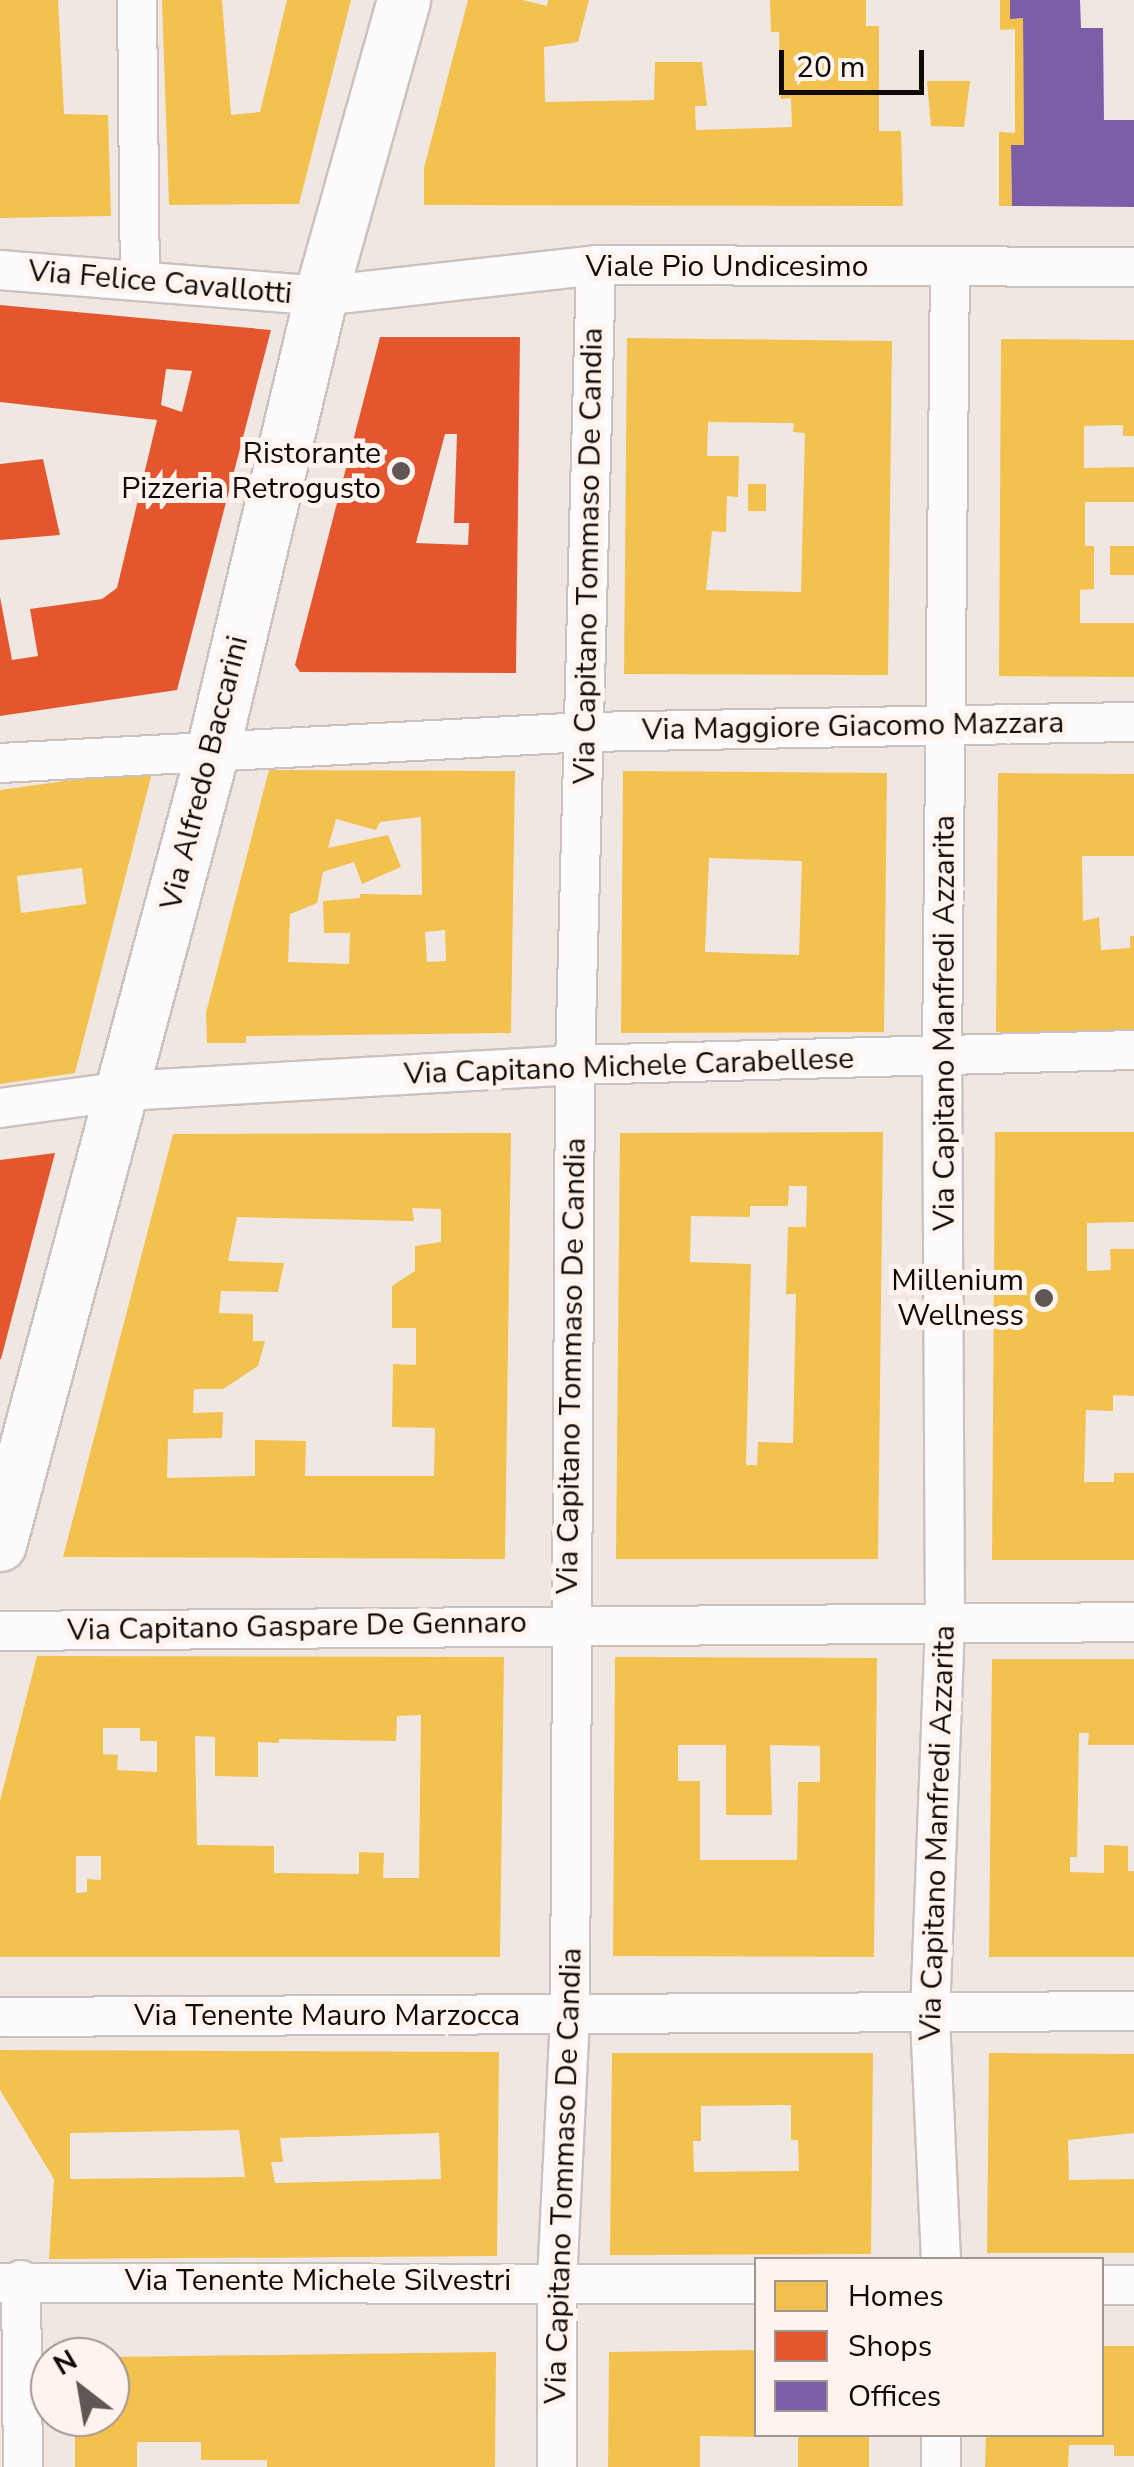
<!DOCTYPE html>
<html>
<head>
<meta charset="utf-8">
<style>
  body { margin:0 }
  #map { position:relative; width:1134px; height:2467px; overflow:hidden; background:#f1e7e2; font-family:"Nunito Sans",sans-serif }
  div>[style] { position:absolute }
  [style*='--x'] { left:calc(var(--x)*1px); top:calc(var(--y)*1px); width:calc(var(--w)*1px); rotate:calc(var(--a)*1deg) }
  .homes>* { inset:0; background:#f2c14e }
  .shops>* { inset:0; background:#e4572e }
  .offices>* { inset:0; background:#7b5ea7 }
  .roads { filter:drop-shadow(2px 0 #cac2be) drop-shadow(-2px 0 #cac2be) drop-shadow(0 2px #cac2be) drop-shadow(0 -2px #cac2be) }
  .street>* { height:38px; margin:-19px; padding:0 19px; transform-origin:19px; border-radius:19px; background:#fdfbfb }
  .secondary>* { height:52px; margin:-26px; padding:0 26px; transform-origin:26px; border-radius:26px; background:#fdfbfb }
  .dots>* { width:28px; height:28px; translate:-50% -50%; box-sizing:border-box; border:5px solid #fff3ee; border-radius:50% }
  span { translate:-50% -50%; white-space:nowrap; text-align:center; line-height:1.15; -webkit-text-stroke:10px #fff3ee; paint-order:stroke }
  .street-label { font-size:30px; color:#100a08 }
  .poi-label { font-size:30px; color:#100a08 }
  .right { translate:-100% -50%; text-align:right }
  .legend { position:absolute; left:754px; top:2257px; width:350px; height:180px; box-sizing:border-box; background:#fff3ee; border:2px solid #9f9692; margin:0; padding:12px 18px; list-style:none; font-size:30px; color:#100a08 }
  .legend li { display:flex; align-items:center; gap:20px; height:50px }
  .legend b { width:50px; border:2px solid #9f9692 }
  .north { position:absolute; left:30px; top:2337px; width:100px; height:100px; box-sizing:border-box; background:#fff3ee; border:2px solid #9f9692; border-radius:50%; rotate:329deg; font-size:28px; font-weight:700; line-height:40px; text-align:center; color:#100a08 }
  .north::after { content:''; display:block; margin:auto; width:35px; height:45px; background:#5f5754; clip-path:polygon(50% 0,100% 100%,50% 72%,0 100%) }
  .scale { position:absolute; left:779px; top:50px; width:145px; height:45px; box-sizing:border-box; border:5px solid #100a08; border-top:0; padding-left:12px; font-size:30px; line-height:35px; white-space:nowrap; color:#100a08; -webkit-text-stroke:8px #fff3ee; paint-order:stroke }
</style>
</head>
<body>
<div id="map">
  <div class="homes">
    <i style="clip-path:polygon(0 0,58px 0,64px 114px,108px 115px,111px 216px,0 218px)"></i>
    <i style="clip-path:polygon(162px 0,222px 0,231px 115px,260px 112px,287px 0,351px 0,299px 204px,169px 205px)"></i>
    <i style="clip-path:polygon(468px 0,522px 0,547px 6px,548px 0,589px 0,578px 42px,544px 47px,545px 102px,654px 100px,655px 62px,702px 62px,707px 106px,695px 106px,696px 130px,792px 127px,791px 98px,781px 99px,779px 32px,771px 32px,770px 0,866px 0,866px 26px,879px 26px,879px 131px,901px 131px,903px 206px,424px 205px,424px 168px)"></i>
    <i style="clip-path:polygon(1000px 0,1010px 0,1010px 19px,1023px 18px,1024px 145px,1011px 145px,1012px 206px,999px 206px,999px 132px,1015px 133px,1015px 29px,1000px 30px)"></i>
    <i style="clip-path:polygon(927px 81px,970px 81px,964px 127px,931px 126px)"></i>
    <i style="clip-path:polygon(evenodd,627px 338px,892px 341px,888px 675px,624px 674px,627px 338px,708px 422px,794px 423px,793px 432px,805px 433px,801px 592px,706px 590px,712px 531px,726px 532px,727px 496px,738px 497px,739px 456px,707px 456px,708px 422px)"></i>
    <i style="clip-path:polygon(1001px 339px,1134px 340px,1134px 436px,1123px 436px,1123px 425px,1084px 426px,1084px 468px,1134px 467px,1134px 502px,1085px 502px,1085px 546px,1094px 546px,1094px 589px,1080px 590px,1080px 623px,1134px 623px,1134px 677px,999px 676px)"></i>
    <i style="clip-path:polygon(748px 484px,766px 484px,766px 511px,748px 511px)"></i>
    <i style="clip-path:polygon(1110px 546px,1134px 546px,1134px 575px,1110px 575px)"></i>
    <i style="clip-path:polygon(evenodd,153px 769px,75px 1073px,0 1084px,0 790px,153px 769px,82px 868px,86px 904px,21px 913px,17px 876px,82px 868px)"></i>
    <i style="clip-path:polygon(evenodd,269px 770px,515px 771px,511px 1033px,246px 1036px,246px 1043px,207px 1043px,206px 1013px,269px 770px,421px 817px,422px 895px,360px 894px,360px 898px,323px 901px,324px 933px,350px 933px,349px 964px,288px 962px,290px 914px,317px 903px,323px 872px,354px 862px,362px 884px,401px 867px,388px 835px,328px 848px,336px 819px,376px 830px,380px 822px,421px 817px,269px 770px,445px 930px,446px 961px,427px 962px,425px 932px,445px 930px)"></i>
    <i style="clip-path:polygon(evenodd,623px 771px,887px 773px,884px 1032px,621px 1033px,623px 771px,709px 858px,802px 861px,799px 955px,705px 952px,709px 858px)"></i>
    <i style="clip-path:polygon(998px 773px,1134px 774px,1134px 856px,1082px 856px,1083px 921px,1099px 917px,1101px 950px,1130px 948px,1130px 936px,1134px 936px,1134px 1032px,996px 1032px)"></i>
    <i style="clip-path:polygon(evenodd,883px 1132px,878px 1559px,616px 1559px,620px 1133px,883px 1132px,789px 1186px,807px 1186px,806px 1227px,788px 1227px,786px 1294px,796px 1294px,793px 1443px,758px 1442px,757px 1465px,746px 1465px,751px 1264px,690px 1262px,691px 1216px,750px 1217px,750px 1206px,788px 1206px,789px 1186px)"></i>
    <i style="clip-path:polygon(995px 1132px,1134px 1132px,1134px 1222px,1087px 1223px,1087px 1271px,1111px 1270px,1110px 1249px,1134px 1249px,1134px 1396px,1113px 1395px,1113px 1411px,1086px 1410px,1084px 1482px,1114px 1482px,1114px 1473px,1134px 1473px,1134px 1560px,992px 1560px)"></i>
    <i style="clip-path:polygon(evenodd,511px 1133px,505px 1559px,63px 1557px,173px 1134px,511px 1133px,412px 1208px,441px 1209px,441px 1242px,415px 1246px,415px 1271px,392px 1286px,392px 1328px,416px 1328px,416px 1365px,393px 1364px,392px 1427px,435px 1428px,434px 1476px,305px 1476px,306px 1441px,255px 1440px,255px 1476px,167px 1478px,168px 1439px,222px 1438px,223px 1412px,193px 1413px,194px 1389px,223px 1389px,258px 1366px,265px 1341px,253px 1341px,253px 1314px,219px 1313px,221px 1291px,278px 1292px,284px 1263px,228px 1261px,237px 1217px,414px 1221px,412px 1208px)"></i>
    <i style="clip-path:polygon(evenodd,37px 1656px,504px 1657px,500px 1957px,0 1957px,0 1801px,37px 1656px,421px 1715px,419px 1878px,383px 1878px,384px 1853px,359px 1852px,359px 1874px,274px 1873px,274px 1846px,197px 1845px,195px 1736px,215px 1737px,215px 1776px,258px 1777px,258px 1742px,279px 1743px,279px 1739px,396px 1741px,397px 1716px,421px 1715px,37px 1656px,103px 1728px,140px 1728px,140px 1741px,157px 1741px,157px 1772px,117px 1770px,118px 1755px,103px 1754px,103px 1728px,37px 1656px,76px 1856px,101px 1856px,101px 1880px,87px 1879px,87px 1892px,76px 1893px,76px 1856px)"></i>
    <i style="clip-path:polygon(evenodd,615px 1657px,877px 1658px,874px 1957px,613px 1956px,615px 1657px,678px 1745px,726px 1745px,726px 1815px,772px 1815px,770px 1745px,820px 1746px,820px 1782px,798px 1782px,797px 1860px,700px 1860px,700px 1781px,678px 1781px,678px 1745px)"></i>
    <i style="clip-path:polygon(992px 1659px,1134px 1659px,1134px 1745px,1088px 1745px,1089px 1733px,1079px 1733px,1077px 1857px,1070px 1857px,1070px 1872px,1104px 1873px,1104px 1845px,1128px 1846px,1128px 1871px,1134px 1871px,1134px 1957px,989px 1957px)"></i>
    <i style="clip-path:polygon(evenodd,0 2050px,499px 2052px,497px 2256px,49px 2259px,54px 2179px,0 2090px,0 2050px,239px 2130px,245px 2177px,70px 2179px,70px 2133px,239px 2130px,0 2050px,439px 2133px,441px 2179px,275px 2183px,271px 2162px,283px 2162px,280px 2138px,439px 2133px)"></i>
    <i style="clip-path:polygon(evenodd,612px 2053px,873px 2053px,871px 2254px,610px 2255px,612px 2053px,791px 2105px,791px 2140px,798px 2140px,799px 2171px,694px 2172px,693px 2141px,701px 2141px,701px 2106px,791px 2105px)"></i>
    <i style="clip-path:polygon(989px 2053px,1134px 2054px,1134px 2133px,1068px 2140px,1069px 2180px,1134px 2179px,1134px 2253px,987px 2253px)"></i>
    <i style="clip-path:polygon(1102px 2346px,1134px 2346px,1134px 2456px,1114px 2456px,1114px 2445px,1069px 2445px,1068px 2467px,985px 2467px,986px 2434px,1102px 2434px)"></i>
    <i style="clip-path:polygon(756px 2350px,756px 2437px,700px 2436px,700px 2467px,608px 2467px,609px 2352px)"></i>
    <i style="clip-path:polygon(496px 2352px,495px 2467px,267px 2467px,267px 2460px,201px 2460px,201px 2442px,137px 2442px,137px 2467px,75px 2467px,75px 2417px,110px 2417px,110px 2357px)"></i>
    <i style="clip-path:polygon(798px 2434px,869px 2434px,869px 2467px,798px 2467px)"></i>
  </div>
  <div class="shops">
    <i style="clip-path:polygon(evenodd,0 305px,271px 330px,177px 690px,0 716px,0 597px,12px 660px,38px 656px,30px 609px,102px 599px,117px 588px,157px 420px,0 402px,0 305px,166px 369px,192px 371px,182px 412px,161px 405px,166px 369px)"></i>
    <i style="clip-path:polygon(evenodd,380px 337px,520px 337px,516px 673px,300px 672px,295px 665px,380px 337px,445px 434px,457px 434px,454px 523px,469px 523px,468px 545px,416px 543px,445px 434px)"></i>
    <i style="clip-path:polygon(43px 459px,60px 535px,0 540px,0 464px)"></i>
    <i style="clip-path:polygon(55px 1153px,1px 1359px,0 1359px,0 1160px)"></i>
  </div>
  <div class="offices">
    <i style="clip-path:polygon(1010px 0,1080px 0,1081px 28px,1103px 28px,1104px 120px,1134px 120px,1134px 207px,1012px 206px,1011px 145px,1024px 145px,1023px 18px,1010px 19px)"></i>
  </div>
  <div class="roads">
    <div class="street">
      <i style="--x:137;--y:0;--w:281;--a:89.4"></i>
      <i style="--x:0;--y:270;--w:322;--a:4.6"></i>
      <i style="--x:321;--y:296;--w:277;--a:-6.4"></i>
      <i style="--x:596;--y:265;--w:538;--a:0.21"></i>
      <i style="--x:0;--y:763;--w:587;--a:-3.03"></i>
      <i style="--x:586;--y:732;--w:548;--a:-1.05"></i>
      <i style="--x:0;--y:1108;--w:125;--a:-7.8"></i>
      <i style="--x:124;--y:1091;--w:452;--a:-3.3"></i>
      <i style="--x:575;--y:1065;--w:559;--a:-1.54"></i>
      <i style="--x:0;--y:1631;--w:1134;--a:-0.45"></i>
      <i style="--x:0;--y:2017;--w:1134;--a:-0.3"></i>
      <i style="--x:941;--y:2260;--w:246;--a:-92.6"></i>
      <i style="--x:930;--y:2014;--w:392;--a:-87.8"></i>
      <i style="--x:945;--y:1622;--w:567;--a:-90.3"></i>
      <i style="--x:942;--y:1055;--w:789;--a:-89.42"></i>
      <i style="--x:21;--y:2280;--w:187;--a:89.4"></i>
      <i style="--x:0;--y:2283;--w:756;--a:0.08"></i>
      <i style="--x:1102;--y:2285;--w:32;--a:0"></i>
      <i style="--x:557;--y:2467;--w:185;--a:-90"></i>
      <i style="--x:557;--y:2282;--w:267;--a:-87.2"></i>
      <i style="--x:570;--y:2015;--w:950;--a:-89.7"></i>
      <i style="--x:575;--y:1065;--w:800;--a:-88.5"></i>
      <i style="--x:941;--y:2467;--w:33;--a:-90"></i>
    </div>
    <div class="secondary">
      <i style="--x:0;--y:1545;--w:822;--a:-74.98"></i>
      <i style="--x:213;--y:751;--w:468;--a:-76.6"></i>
      <i style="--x:321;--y:296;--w:307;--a:-74.3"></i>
    </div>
  </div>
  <div class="dots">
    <i style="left:401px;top:471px;background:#5f5754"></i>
    <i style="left:1044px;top:1298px;background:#5f5754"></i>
  </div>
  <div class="street-label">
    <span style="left:727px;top:267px">Viale Pio Undicesimo</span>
    <span style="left:160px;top:283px;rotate:5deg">Via Felice Cavallotti</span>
    <span style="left:589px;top:556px;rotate:-89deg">Via Capitano Tommaso De Candia</span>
    <span style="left:853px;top:727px;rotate:-1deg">Via Maggiore Giacomo Mazzara</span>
    <span style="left:205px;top:773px;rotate:-76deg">Via Alfredo Baccarini</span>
    <span style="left:945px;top:1023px;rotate:-90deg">Via Capitano Manfredi Azzarita</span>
    <span style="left:629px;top:1067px;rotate:-2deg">Via Capitano Michele Carabellese</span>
    <span style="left:572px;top:1366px;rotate:-89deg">Via Capitano Tommaso De Candia</span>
    <span style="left:297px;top:1627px;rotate:-1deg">Via Capitano Gaspare De Gennaro</span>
    <span style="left:938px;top:1833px;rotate:-88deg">Via Capitano Manfredi Azzarita</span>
    <span style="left:327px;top:2016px">Via Tenente Mauro Marzocca</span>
    <span style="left:564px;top:2176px;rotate:-88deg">Via Capitano Tommaso De Candia</span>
    <span style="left:318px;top:2281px">Via Tenente Michele Silvestri</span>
  </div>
  <div class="poi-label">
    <span class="right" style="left:381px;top:471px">Ristorante<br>Pizzeria Retrogusto</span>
    <span class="right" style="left:1024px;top:1298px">Millenium<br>Wellness</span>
  </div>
  <ul class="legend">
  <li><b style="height:28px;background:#f2c14e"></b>Homes</li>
  <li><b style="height:28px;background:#e4572e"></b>Shops</li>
  <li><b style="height:28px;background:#7b5ea7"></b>Offices</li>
  </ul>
  <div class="north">N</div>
  <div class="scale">20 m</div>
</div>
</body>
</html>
